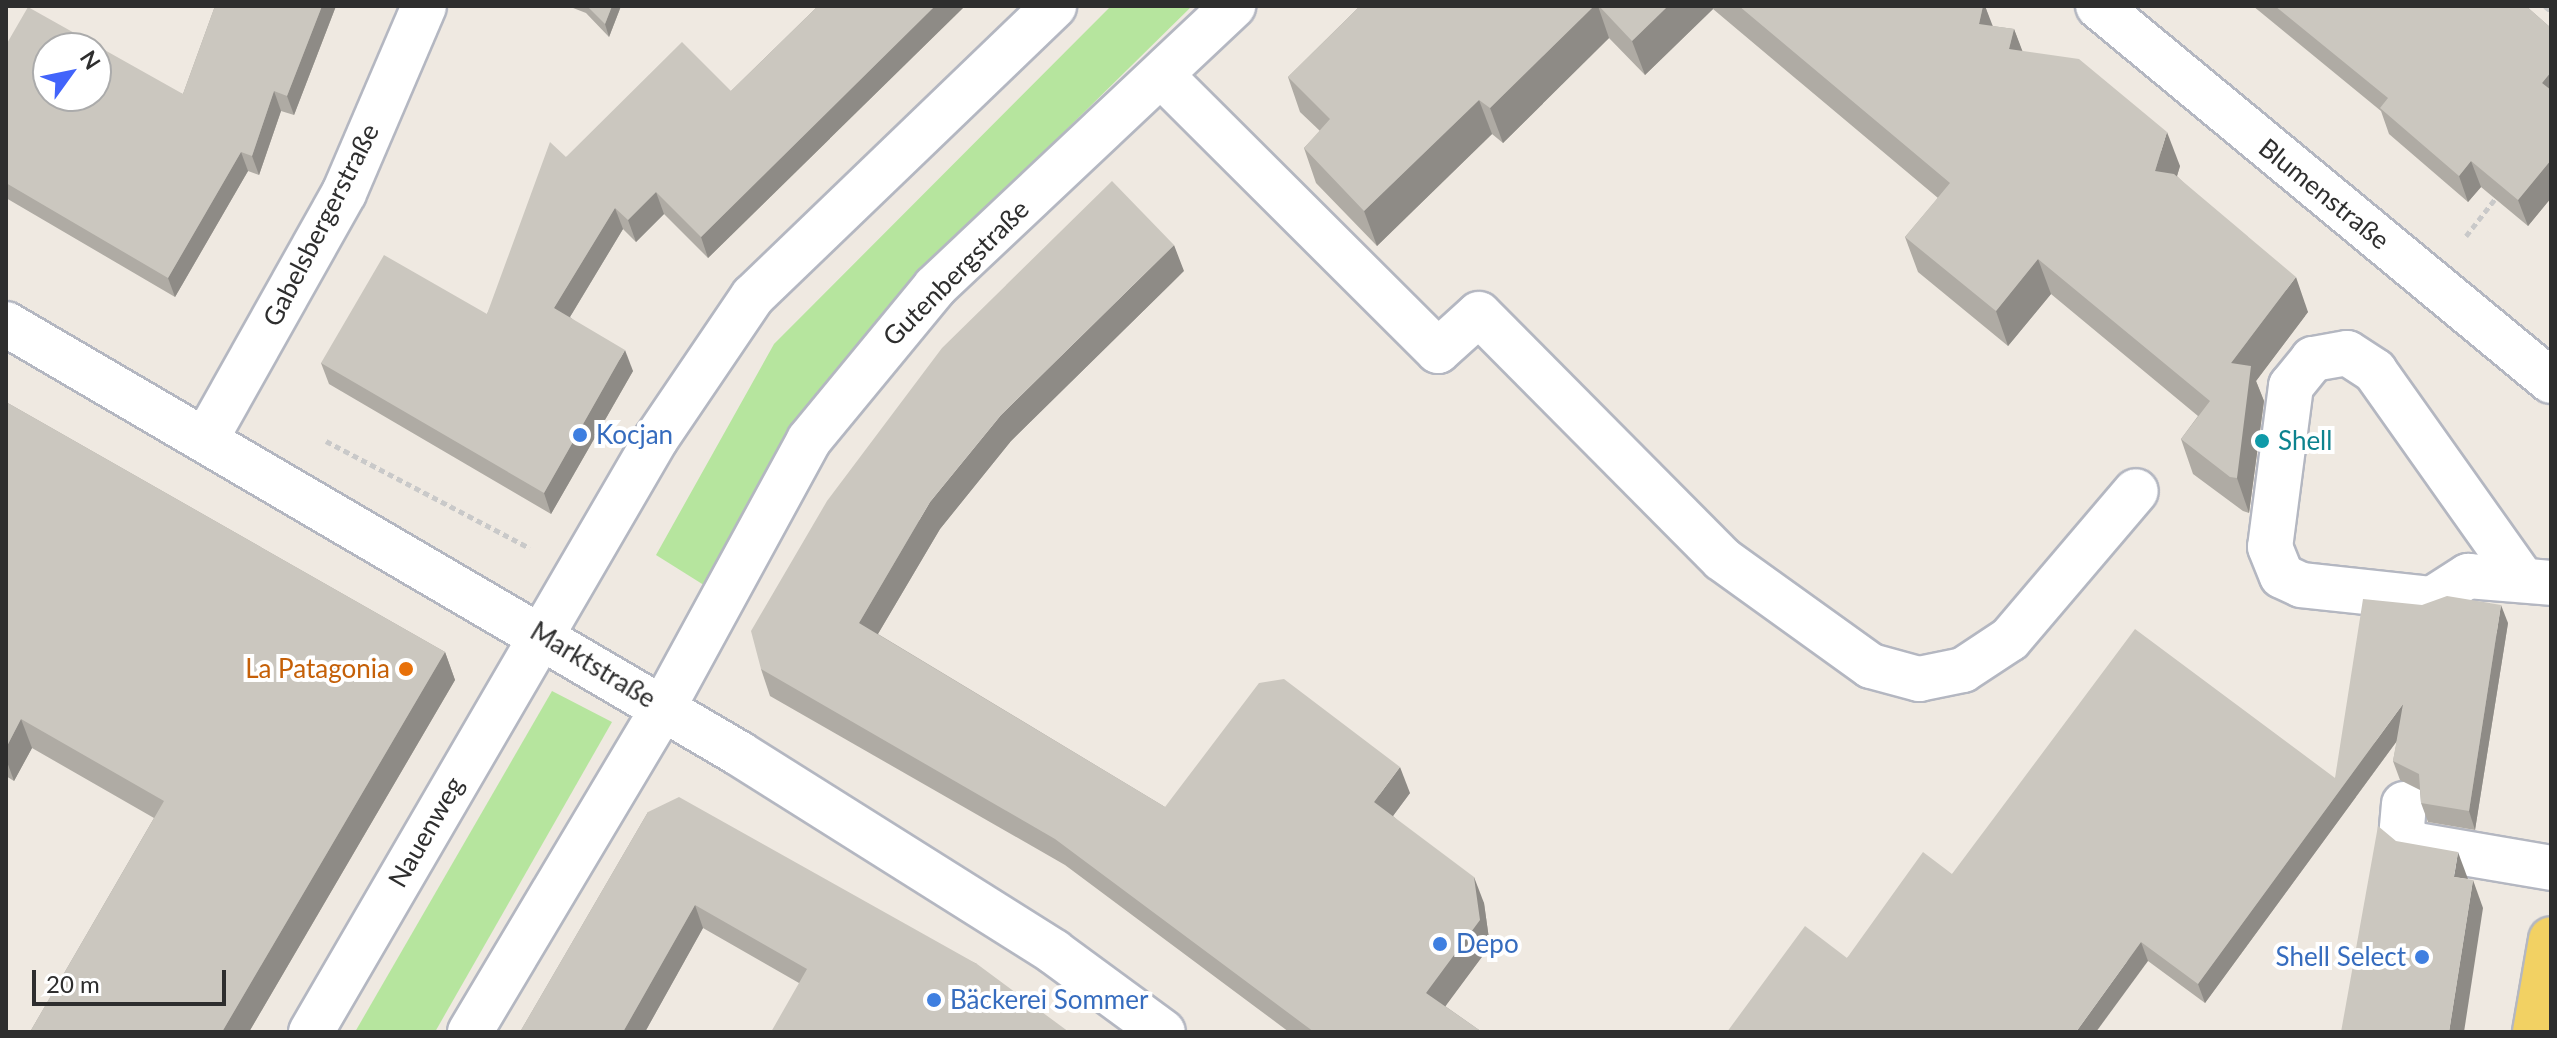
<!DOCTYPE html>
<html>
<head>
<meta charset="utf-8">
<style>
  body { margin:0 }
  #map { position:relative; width:2557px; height:1038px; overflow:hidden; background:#efe9e1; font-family:Lato,sans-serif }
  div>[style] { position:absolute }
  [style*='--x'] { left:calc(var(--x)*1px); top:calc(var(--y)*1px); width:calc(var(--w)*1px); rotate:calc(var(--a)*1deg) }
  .green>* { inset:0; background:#b6e59e }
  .path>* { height:5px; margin-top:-2.5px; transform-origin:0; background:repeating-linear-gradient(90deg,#c9c9c9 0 6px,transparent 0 10px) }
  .roads { filter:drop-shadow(2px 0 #b4b7c1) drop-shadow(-2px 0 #b4b7c1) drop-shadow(0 2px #b4b7c1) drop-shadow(0 -2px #b4b7c1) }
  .minor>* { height:44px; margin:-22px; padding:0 22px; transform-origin:22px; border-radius:22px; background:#fff }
  .major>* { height:44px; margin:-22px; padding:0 22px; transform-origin:22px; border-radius:22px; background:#f2d163 }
  .wall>* { inset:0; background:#afaba4 }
  .shaded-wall>* { inset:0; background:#8e8b86 }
  .building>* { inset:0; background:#cbc7bf }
  .dots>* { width:22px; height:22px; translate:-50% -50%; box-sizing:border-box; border:4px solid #fff; border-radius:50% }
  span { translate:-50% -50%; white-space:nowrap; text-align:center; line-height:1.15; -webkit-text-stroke:8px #fff; paint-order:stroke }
  .street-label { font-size:26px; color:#2e2e2e }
  .shop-label { font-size:26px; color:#366cbe }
  .left { translate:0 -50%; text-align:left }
  .right { translate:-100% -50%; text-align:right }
  .culture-label { font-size:26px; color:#0d838f }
  .food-label { font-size:26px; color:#c56008 }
  .frame { position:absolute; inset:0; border:8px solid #2e2e2e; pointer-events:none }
  .north { position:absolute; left:32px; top:32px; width:80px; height:80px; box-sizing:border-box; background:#fff; border:2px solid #ababab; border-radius:50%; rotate:57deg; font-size:22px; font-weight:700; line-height:32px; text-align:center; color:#2e2e2e }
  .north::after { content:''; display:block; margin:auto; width:28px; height:36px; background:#4264fb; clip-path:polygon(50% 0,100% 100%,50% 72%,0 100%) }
  .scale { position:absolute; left:32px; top:970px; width:194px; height:36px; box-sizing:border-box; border:4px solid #2e2e2e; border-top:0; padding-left:10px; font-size:24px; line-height:28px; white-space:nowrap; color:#2e2e2e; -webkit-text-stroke:6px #fff; paint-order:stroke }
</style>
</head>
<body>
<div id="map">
  <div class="green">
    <i style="clip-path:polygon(1111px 6px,1192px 6px,939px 255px,819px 391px,707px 587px,656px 555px,774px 344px)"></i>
    <i style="clip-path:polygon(552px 691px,612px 722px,435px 1032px,355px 1032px)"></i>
  </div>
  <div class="path">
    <i style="--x:2545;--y:6;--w:8;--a:40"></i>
    <i style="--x:2466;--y:236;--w:47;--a:-51.9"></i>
    <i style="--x:326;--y:441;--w:230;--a:27.7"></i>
  </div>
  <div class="roads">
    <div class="minor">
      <i style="--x:2098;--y:6;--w:588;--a:39.62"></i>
      <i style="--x:1161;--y:75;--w:391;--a:44.9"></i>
      <i style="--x:1438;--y:351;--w:55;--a:-42.1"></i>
      <i style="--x:1479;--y:314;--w:345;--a:45.2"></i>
      <i style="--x:1722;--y:559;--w:183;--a:35.7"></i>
      <i style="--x:1871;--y:666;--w:50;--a:15.2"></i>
      <i style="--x:1919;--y:679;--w:45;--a:-11.6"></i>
      <i style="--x:1963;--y:670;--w:56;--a:-33.4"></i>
      <i style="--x:2010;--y:639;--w:194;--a:-49.6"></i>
      <i style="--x:6;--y:324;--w:851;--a:30.36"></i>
      <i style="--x:740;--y:754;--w:371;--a:32.2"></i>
      <i style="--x:1054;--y:952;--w:135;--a:36.3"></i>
      <i style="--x:207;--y:437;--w:280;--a:-60.7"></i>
      <i style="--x:344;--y:193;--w:203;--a:-66.8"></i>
      <i style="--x:2522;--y:579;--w:255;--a:-125.3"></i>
      <i style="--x:2375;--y:371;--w:33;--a:-147"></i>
      <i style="--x:2347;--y:353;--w:35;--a:170"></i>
      <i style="--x:2313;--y:359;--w:35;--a:129"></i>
      <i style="--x:2291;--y:386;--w:162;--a:97.4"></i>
      <i style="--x:2270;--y:547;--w:31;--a:68"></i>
      <i style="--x:2282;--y:576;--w:21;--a:25"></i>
      <i style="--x:2301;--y:585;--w:132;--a:6.1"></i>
      <i style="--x:2432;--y:599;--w:43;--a:-32.6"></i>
      <i style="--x:2468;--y:576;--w:83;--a:4.8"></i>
      <i style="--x:2404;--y:804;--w:25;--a:95"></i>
      <i style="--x:2402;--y:829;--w:17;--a:59"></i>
      <i style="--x:2411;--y:844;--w:142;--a:9.7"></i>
      <i style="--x:311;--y:1032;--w:686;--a:-59.81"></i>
      <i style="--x:656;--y:439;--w:173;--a:-55.9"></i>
      <i style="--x:753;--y:296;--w:418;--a:-43.9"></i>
      <i style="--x:470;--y:1032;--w:377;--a:-59.2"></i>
      <i style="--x:663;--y:708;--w:305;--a:-61.4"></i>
      <i style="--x:809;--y:440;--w:198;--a:-50.5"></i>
      <i style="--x:935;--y:287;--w:410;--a:-43.3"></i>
    </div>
    <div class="major">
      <i style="--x:2535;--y:1032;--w:94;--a:-80.2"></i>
    </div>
  </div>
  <div class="wall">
    <i style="clip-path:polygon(215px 6px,336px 6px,294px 115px,281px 111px,259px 175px,248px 171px,175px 297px,6px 198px,6px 45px,183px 94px)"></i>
    <i style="clip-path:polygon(568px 6px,621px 6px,609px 37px,586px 13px)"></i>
    <i style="clip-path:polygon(818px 6px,965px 6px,708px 258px,664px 214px,636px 242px,623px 229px,570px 317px,633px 371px,551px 514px,329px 384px,321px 363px,487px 314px,566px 157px,731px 91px)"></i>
    <i style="clip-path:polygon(1360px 6px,1985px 6px,1992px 26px,2014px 29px,2022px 51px,2180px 166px,2177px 176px,2308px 312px,2256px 381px,2264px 401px,2249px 513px,2243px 511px,2193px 474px,2181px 439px,2198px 416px,2051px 294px,2008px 346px,1918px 272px,1905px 237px,1938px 198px,1713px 9px,1645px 75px,1609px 38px,1503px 143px,1492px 134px,1377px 246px,1316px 183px,1304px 148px,1320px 131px,1300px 112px,1288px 77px)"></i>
    <i style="clip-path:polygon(2253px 6px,2526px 6px,2551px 28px,2551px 198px,2528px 226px,2481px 187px,2468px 202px,2389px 134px,2381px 111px)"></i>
    <i style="clip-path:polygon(1184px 271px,1011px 441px,940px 529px,878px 634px,1165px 807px,1410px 793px,1393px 816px,1484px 903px,1490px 946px,1445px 1006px,1482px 1032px,1289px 1032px,1065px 865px,770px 696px,761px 669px)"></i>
    <i style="clip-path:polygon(6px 402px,445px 652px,455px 680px,249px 1032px,30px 1032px,154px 818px,32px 748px,14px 781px,6px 776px)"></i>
    <i style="clip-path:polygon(2508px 623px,2475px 830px,2428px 822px,2421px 803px,2420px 790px,2400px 780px,2393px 761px,2397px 741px,2205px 1003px,2148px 961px,1847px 958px,1952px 874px,2335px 778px)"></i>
    <i style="clip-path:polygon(648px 812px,977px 964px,799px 983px,703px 928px,645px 1032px,520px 1032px)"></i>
  </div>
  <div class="shaded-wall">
    <i style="clip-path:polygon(322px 6px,336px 6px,294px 115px,287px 96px)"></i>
    <i style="clip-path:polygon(612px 6px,621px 6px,609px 37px,605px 24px)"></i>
    <i style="clip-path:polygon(935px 6px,965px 6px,708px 258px,701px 237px)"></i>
    <i style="clip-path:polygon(1594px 6px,1598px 6px,1609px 38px,1503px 143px,1490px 108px)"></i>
    <i style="clip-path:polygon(1668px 6px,1712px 6px,1713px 9px,1645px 75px,1632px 41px)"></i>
    <i style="clip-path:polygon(1983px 6px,1985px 6px,1997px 37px,1979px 24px)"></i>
    <i style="clip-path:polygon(2014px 29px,2027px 63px,2009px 49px)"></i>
    <i style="clip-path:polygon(2551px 72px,2551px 108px,2542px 83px)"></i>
    <i style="clip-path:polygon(274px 91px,281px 111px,259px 175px,252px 156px)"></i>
    <i style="clip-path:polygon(1479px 100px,1492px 134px,1377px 246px,1364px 211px)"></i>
    <i style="clip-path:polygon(2167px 132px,2180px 166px,2168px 206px,2155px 171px)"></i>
    <i style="clip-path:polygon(241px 152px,248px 171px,175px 297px,168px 278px)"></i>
    <i style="clip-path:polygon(2551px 160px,2551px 198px,2528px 226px,2518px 200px)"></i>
    <i style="clip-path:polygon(2471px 161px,2481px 187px,2468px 202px,2459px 176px)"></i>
    <i style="clip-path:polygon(656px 192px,664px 214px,636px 242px,628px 220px)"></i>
    <i style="clip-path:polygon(615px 208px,623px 229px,562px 330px,554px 308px)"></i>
    <i style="clip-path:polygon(1174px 245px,1184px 271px,1011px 441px,940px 529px,869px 649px,859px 623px,930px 502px,1001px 415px)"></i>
    <i style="clip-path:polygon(2038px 259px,2051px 294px,2008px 346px,1996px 311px)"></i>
    <i style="clip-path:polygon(2296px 277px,2308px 312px,2256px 381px,2264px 401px,2249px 513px,2237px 478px,2231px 363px)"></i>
    <i style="clip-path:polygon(625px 350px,633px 371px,551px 514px,544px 493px)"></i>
    <i style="clip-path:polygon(2501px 605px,2508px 623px,2475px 830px,2469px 811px)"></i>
    <i style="clip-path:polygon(445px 652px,455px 680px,249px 1032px,222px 1032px)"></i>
    <i style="clip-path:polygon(2403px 704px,2410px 723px,2205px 1003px,2198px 984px)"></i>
    <i style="clip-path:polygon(21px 719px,32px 748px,14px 781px,6px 759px,6px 748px)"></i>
    <i style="clip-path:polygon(1400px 767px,1410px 793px,1384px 828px,1374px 802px)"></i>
    <i style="clip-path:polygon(2458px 852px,2468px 879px,2454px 877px)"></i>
    <i style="clip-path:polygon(1474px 877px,1484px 903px,1490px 946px,1436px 1019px,1426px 993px)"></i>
    <i style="clip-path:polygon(2473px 880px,2483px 908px,2464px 1032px,2449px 1032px)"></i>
    <i style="clip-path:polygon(695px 905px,703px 928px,645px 1032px,623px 1032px)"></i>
    <i style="clip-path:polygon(2141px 942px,2148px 961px,2096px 1032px,2076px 1032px)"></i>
  </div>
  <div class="building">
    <i style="clip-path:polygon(evenodd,215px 6px,322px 6px,287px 96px,274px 91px,252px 156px,241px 152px,168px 278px,6px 183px,6px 45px,28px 7px,183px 94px,215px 6px,48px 48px,96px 48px,96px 96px,48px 96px,48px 48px)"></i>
    <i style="clip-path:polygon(587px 6px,612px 6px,605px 24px)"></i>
    <i style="clip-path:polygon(818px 6px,935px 6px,701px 237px,656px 192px,628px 220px,615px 208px,554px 308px,625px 350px,544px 493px,321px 363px,384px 255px,487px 314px,550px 142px,566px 157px,682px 42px,731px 91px)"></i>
    <i style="clip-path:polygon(1360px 6px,1594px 6px,1490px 108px,1479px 100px,1364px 211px,1304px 148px,1330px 119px,1288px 77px)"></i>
    <i style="clip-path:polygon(1599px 6px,1668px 6px,1632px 41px)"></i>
    <i style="clip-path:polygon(1739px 6px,1983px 6px,1979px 24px,2014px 29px,2009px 49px,2079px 59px,2167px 132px,2155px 171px,2174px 174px,2296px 277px,2231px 363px,2251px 366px,2237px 478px,2230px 477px,2181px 439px,2210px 401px,2038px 259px,1996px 311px,1905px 237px,1950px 183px)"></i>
    <i style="clip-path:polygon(2275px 6px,2526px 6px,2551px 28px,2551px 72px,2542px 83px,2551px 90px,2551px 160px,2518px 200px,2471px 161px,2459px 176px,2380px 108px,2388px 98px)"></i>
    <i style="clip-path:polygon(1112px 181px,1174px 245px,1001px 415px,930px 502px,859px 623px,1165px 807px,1259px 683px,1284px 679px,1400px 767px,1374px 802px,1474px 877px,1480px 920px,1426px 993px,1482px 1032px,1314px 1032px,1055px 839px,761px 669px,751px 631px,827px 501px,942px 348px)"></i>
    <i style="clip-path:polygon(6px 402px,445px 652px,222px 1032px,30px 1032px,164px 801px,21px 719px,6px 748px)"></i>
    <i style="clip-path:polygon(2447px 596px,2501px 605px,2469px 811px,2421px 803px,2419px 774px,2393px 761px,2403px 704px,2198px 984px,2141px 942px,2076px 1032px,1727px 1032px,1805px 926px,1847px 958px,1923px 852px,1952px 874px,2135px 629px,2335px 778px,2363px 599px,2422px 605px)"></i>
    <i style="clip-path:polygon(679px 797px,977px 964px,1069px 1032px,771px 1032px,807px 969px,695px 905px,623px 1032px,520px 1032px,648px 812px)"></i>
    <i style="clip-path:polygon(2378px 826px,2396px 841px,2458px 852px,2454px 877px,2473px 880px,2449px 1032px,2341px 1032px)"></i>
  </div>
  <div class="dots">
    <i style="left:580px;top:435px;background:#3f7fe0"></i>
    <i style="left:2262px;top:441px;background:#0f9aa8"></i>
    <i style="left:406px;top:669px;background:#e8710a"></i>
    <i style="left:1440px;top:944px;background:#3f7fe0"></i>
    <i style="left:2422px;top:957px;background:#3f7fe0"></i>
    <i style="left:934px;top:1000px;background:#3f7fe0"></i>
  </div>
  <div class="street-label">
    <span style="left:2324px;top:194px;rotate:39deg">Blumenstraße</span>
    <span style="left:321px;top:225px;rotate:-63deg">Gabelsbergerstraße</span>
    <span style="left:956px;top:273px;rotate:-45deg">Gutenbergstraße</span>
    <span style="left:593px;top:665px;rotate:31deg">Marktstraße</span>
    <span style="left:426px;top:832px;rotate:-60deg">Nauenweg</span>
  </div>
  <div class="shop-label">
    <span class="left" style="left:596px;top:435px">Kocjan</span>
    <span class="left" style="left:1456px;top:944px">Depo</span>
    <span class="right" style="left:2406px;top:957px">Shell Select</span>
    <span class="left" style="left:950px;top:1000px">Bäckerei Sommer</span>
  </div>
  <div class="culture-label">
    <span class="left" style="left:2278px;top:441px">Shell</span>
  </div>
  <div class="food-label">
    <span class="right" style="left:390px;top:669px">La Patagonia</span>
  </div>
  <div class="frame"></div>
  <div class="north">N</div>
  <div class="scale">20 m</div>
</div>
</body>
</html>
